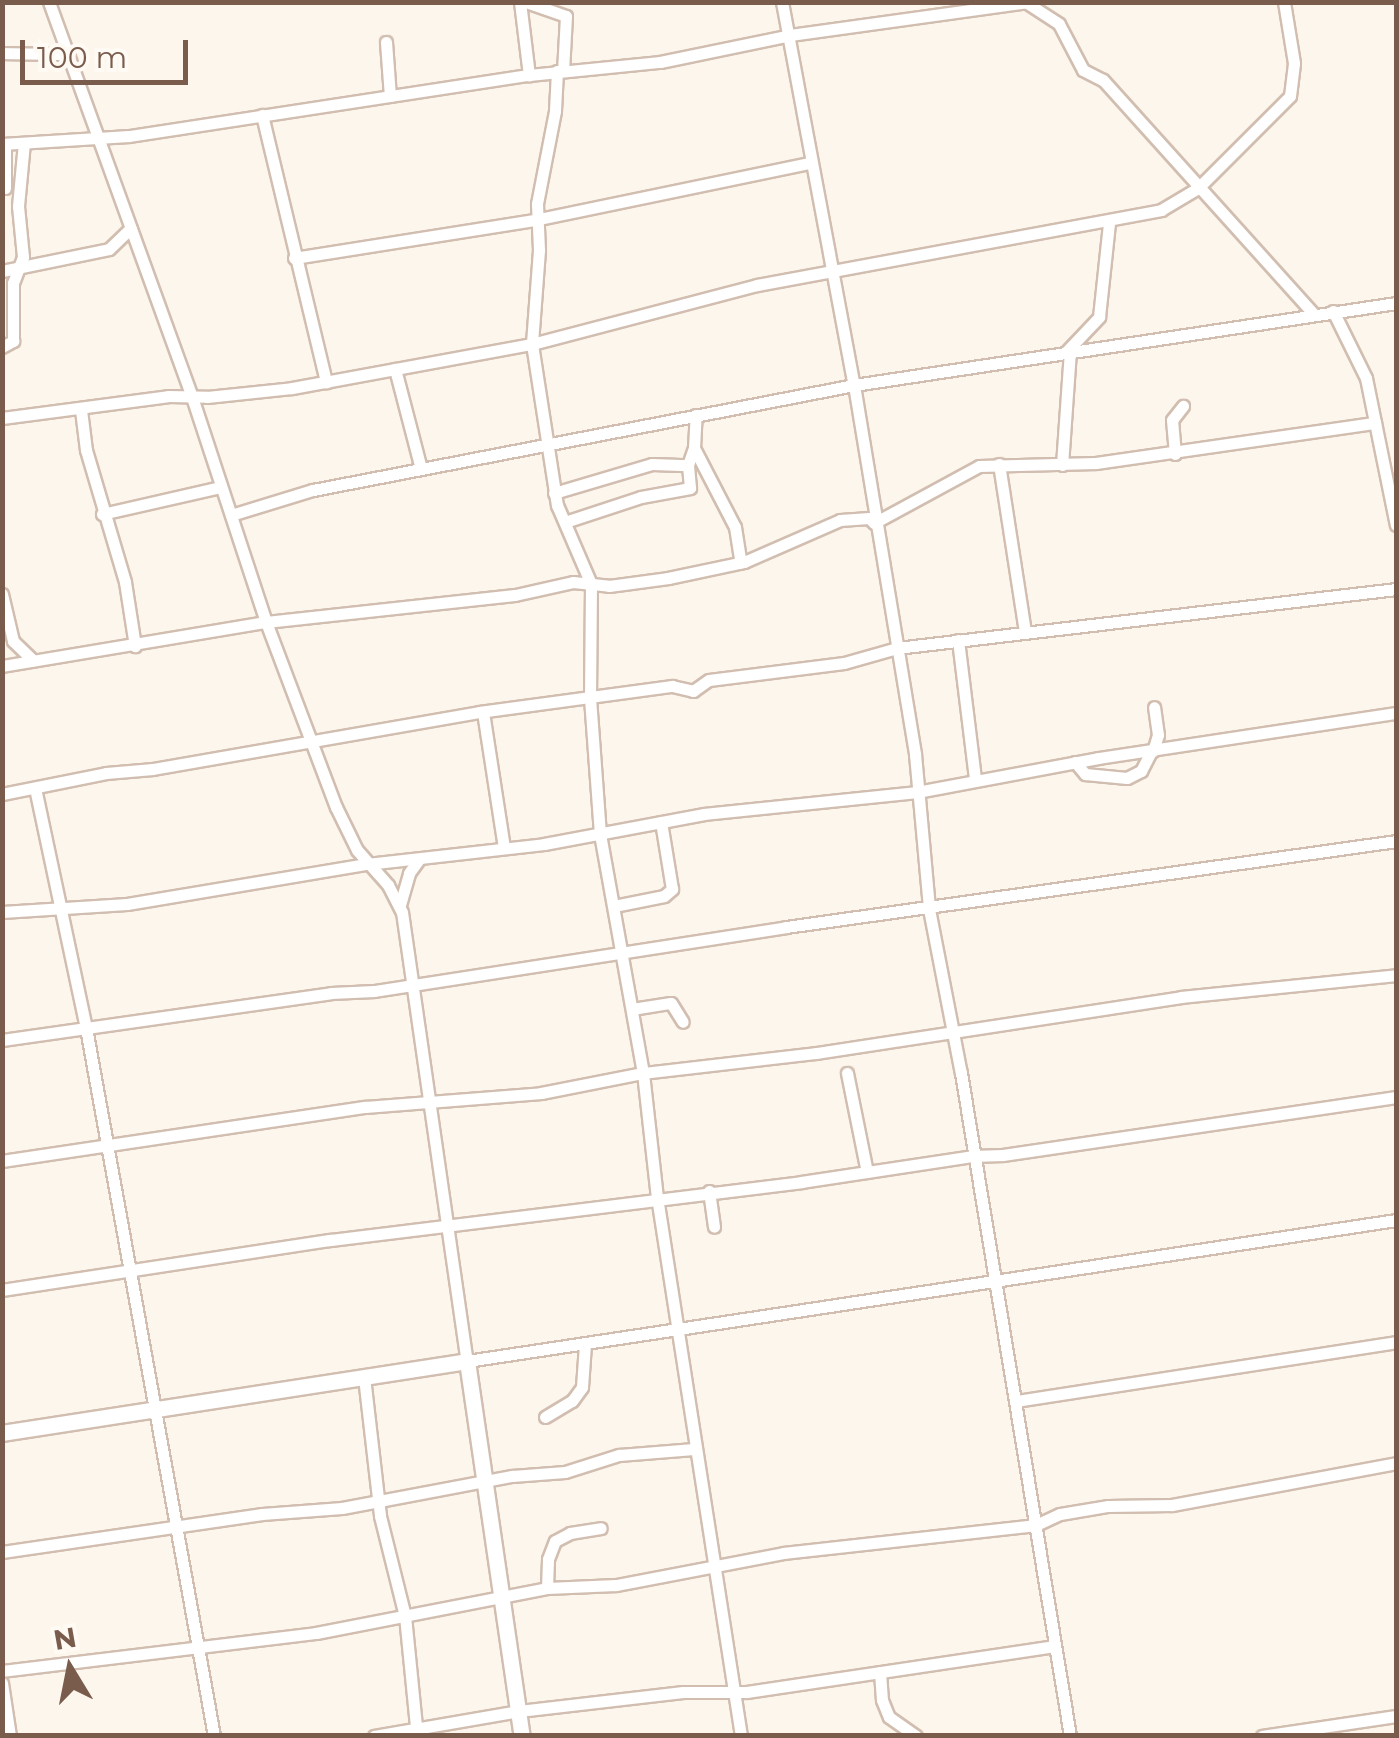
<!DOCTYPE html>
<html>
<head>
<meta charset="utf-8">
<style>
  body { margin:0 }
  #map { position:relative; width:1399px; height:1738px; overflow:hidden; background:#fdf6ec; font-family:Montserrat,sans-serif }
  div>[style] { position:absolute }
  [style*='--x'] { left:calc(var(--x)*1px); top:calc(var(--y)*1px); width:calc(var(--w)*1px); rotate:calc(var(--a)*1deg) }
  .roads { filter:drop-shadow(2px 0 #d1beb0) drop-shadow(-2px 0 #d1beb0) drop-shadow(0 2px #d1beb0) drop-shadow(0 -2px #d1beb0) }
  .street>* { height:11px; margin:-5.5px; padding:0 5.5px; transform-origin:5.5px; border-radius:5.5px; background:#fff }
  .secondary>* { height:15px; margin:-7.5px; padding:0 7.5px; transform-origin:7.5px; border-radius:7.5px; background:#fff }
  span { translate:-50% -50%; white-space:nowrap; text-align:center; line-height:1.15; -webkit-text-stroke:9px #fffaf3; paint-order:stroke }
  .frame { position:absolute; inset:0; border:5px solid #7a5c4d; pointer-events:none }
  .north { position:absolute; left:20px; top:1618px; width:100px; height:100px; -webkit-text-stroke:8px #fffaf3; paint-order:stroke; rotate:350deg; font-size:28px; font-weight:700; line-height:40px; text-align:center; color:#7a5c4d }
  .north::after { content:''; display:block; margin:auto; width:35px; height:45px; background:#7a5c4d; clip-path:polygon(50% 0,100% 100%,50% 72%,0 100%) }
  .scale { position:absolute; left:20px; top:40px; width:168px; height:45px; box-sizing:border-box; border:5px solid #7a5c4d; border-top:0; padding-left:12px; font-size:30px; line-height:35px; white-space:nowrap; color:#7a5c4d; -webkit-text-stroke:8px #fffaf3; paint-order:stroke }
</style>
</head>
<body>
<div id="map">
  <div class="roads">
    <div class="street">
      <i style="--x:49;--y:2;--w:420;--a:70.1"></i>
      <i style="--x:192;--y:397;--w:237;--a:71.8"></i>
      <i style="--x:266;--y:622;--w:198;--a:69.3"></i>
      <i style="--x:336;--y:807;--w:48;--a:64"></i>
      <i style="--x:357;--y:850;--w:47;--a:48.5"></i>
      <i style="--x:388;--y:885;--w:30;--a:63"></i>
      <i style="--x:402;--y:912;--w:454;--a:81.8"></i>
      <i style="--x:467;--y:1361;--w:940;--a:-8.63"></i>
      <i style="--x:520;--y:2;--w:74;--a:83"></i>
      <i style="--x:526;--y:2;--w:42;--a:19.3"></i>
      <i style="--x:566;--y:16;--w:55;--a:93.1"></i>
      <i style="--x:782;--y:2;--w:390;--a:79.4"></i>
      <i style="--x:854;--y:385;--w:374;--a:80.6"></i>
      <i style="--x:915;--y:754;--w:156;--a:84.8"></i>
      <i style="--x:929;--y:909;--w:167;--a:79"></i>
      <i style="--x:961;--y:1073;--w:672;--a:80.66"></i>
      <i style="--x:1027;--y:3;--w:38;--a:33"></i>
      <i style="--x:1059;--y:24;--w:52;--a:62.4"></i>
      <i style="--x:1083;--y:70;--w:22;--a:27"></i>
      <i style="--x:1103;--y:80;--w:315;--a:48"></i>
      <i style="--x:386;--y:42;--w:54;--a:85.8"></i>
      <i style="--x:2;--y:53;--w:67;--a:0.9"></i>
      <i style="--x:557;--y:71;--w:40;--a:92.9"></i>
      <i style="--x:555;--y:111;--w:95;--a:101"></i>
      <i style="--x:537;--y:204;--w:46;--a:87.5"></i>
      <i style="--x:539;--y:250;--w:94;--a:94.3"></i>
      <i style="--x:532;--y:344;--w:163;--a:81.2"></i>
      <i style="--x:557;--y:505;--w:86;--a:66.7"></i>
      <i style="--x:591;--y:584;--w:114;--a:90.5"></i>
      <i style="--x:590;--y:698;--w:136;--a:85.8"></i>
      <i style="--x:600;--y:834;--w:243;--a:79.8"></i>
      <i style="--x:643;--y:1073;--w:125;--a:83.6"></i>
      <i style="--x:657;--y:1197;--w:546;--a:81.14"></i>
      <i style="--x:262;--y:115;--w:275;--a:76.5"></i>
      <i style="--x:2;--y:144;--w:127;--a:-3.6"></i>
      <i style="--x:129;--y:136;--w:405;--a:-8.7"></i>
      <i style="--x:529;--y:75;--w:132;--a:-5.7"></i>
      <i style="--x:660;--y:62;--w:133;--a:-11.7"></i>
      <i style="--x:790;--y:35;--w:240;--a:-7.9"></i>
      <i style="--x:5;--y:188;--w:44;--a:-90"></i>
      <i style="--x:294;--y:258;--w:248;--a:-9"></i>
      <i style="--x:539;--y:219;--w:277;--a:-11.7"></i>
      <i style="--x:2;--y:271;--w:109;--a:-11.6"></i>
      <i style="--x:109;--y:249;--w:30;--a:-44"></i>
      <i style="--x:1333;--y:311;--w:75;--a:63.8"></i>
      <i style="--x:1366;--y:378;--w:150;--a:78.5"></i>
      <i style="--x:2;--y:347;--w:13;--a:-29"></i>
      <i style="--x:13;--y:341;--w:58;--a:-90"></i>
      <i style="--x:13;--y:283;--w:28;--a:-69"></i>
      <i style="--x:23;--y:257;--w:51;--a:-95.6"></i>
      <i style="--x:18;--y:206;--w:63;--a:-84.6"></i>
      <i style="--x:1065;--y:353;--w:50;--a:-46.6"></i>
      <i style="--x:1099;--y:317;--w:95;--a:-83.9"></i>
      <i style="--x:395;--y:369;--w:103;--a:75.4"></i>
      <i style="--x:81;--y:410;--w:40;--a:82.9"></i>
      <i style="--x:86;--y:450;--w:138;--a:73.5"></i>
      <i style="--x:125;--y:582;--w:65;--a:81.1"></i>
      <i style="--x:2;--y:418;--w:167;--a:-7.5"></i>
      <i style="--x:168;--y:396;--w:39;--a:1"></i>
      <i style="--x:207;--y:397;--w:85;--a:-6"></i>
      <i style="--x:292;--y:388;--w:244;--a:-10.4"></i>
      <i style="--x:532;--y:344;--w:233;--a:-14.7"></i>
      <i style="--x:757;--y:285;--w:411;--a:-10.5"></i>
      <i style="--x:1161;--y:210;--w:43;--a:-30.7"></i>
      <i style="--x:1198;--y:188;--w:130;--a:-45"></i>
      <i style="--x:1290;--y:96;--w:33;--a:-83"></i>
      <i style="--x:1294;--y:63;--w:62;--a:-99.3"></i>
      <i style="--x:694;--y:448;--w:89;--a:62.6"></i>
      <i style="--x:735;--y:527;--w:36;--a:81"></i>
      <i style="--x:1175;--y:454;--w:34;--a:-95"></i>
      <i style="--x:1172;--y:420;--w:18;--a:-52"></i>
      <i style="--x:999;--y:464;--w:169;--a:81.2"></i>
      <i style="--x:1062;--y:465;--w:113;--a:-86"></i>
      <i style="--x:554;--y:493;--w:102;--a:-16.5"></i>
      <i style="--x:652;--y:464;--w:36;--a:2"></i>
      <i style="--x:102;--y:514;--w:122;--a:-12.8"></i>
      <i style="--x:231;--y:515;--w:86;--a:-17"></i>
      <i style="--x:313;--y:490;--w:551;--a:-10.98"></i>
      <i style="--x:854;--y:385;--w:548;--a:-8.6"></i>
      <i style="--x:565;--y:522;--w:80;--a:-18.2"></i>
      <i style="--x:641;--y:497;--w:50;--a:-10.4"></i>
      <i style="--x:690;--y:488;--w:23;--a:-95"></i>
      <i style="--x:688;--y:465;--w:18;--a:-71"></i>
      <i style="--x:694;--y:448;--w:33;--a:-87"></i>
      <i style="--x:2;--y:594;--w:48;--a:76.8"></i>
      <i style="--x:13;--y:641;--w:28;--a:44"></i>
      <i style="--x:958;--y:640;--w:140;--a:83"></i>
      <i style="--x:2;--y:666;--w:268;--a:-9.5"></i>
      <i style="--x:266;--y:622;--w:250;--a:-6.2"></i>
      <i style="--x:515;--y:595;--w:59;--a:-12.6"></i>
      <i style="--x:573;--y:582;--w:36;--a:6"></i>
      <i style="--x:609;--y:586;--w:60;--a:-7.7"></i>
      <i style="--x:668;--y:578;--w:78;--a:-11.9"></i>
      <i style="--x:744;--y:562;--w:105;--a:-23.6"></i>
      <i style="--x:840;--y:520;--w:29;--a:-4"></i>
      <i style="--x:869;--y:518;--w:7;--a:45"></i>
      <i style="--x:874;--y:523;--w:119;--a:-28.5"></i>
      <i style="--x:979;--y:466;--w:117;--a:-1.5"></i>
      <i style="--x:1096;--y:463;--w:282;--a:-8.2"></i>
      <i style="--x:483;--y:712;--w:137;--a:81.2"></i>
      <i style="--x:1153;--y:751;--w:17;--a:-73"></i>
      <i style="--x:1158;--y:735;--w:28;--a:-98"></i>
      <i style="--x:1075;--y:762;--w:16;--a:50"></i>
      <i style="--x:1085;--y:774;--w:42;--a:5.4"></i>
      <i style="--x:1127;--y:778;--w:16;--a:-27"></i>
      <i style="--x:1141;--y:771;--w:22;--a:-63"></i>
      <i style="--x:35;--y:788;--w:245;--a:78"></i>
      <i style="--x:86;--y:1028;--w:719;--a:79.75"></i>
      <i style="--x:2;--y:794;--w:106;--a:-11.4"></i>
      <i style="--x:106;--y:773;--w:47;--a:-4.9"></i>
      <i style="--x:153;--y:769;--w:331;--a:-9.9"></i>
      <i style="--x:479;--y:712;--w:195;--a:-7.7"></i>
      <i style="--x:672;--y:686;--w:22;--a:13"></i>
      <i style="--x:693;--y:691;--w:19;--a:-35"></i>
      <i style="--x:709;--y:680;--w:136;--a:-7.2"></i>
      <i style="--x:844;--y:663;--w:55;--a:-15.8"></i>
      <i style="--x:897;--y:648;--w:502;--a:-6.74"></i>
      <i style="--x:400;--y:905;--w:33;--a:-74"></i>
      <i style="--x:409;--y:873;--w:17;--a:-54"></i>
      <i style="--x:614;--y:906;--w:51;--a:-11.3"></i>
      <i style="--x:664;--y:896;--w:11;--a:-41"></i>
      <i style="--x:672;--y:889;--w:68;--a:-99.3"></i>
      <i style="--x:2;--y:912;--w:125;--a:-3.7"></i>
      <i style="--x:127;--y:904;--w:243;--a:-9.5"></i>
      <i style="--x:367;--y:864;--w:178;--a:-6.4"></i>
      <i style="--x:544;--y:844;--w:163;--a:-10.6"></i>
      <i style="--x:704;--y:814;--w:214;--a:-5.9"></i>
      <i style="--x:917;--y:792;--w:184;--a:-10.6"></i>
      <i style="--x:1098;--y:758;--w:301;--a:-8.6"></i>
      <i style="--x:632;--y:1009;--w:39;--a:-9"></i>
      <i style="--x:671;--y:1003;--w:22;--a:58"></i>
      <i style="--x:2;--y:1040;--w:332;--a:-8.1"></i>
      <i style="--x:331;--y:993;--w:43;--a:-2.7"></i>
      <i style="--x:374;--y:991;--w:417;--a:-8.8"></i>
      <i style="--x:786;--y:927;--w:616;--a:-8.02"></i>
      <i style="--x:847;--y:1073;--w:101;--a:78.6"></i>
      <i style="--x:2;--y:1161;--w:367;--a:-8.5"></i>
      <i style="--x:365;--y:1107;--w:177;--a:-4.5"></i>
      <i style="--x:541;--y:1093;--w:104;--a:-11.1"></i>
      <i style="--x:643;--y:1073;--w:174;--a:-6.6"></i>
      <i style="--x:816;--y:1053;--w:369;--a:-8.7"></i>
      <i style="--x:1181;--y:997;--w:216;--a:-5.8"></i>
      <i style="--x:709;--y:1191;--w:36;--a:82"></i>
      <i style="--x:2;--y:1290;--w:332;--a:-8.7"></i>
      <i style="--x:330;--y:1240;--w:475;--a:-7"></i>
      <i style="--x:801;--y:1182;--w:173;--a:-8.6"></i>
      <i style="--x:972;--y:1156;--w:31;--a:-2"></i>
      <i style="--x:1003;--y:1155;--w:397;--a:-8.4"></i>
      <i style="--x:364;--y:1377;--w:140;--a:83.4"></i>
      <i style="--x:380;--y:1516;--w:103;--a:76"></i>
      <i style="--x:405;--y:1616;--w:121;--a:84.3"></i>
      <i style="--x:1016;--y:1401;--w:385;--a:-8.8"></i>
      <i style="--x:545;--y:1417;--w:31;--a:-31"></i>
      <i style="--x:572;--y:1401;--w:17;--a:-54"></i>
      <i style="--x:582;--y:1387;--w:43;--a:-86"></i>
      <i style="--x:2;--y:1552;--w:263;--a:-8.3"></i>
      <i style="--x:262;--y:1514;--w:80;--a:-4.3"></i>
      <i style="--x:342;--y:1508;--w:173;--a:-10.7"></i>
      <i style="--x:512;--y:1476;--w:53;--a:-4.3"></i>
      <i style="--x:565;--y:1472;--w:57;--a:-17.5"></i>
      <i style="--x:619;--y:1455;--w:75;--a:-4.6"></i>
      <i style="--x:547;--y:1588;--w:29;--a:-88"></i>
      <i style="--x:548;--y:1559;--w:19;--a:-69"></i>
      <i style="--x:555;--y:1541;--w:17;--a:-28"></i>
      <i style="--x:570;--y:1533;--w:31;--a:-9"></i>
      <i style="--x:2;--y:1671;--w:316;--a:-6.9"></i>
      <i style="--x:316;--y:1633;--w:235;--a:-11"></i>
      <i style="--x:547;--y:1588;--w:69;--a:-2.5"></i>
      <i style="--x:616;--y:1585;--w:170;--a:-10.8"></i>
      <i style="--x:783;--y:1553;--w:255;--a:-6.3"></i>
      <i style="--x:1036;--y:1525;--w:26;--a:-25"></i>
      <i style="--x:1060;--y:1514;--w:49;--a:-9.5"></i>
      <i style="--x:1108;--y:1506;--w:64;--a:-0.9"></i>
      <i style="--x:1172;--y:1505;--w:228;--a:-10.6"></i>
      <i style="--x:880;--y:1672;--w:28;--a:86"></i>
      <i style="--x:882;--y:1700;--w:18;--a:68"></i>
      <i style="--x:889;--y:1717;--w:33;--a:35"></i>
      <i style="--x:2;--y:1683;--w:54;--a:81.4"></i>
      <i style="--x:374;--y:1736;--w:147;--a:-9.8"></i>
      <i style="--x:519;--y:1711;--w:165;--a:-6.6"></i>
      <i style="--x:683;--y:1692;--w:64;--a:0"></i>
      <i style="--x:747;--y:1692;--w:311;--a:-8.5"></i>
      <i style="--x:1262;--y:1736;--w:135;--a:-8.5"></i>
    </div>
    <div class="secondary">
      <i style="--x:2;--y:1433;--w:471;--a:-8.8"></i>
      <i style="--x:467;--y:1361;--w:379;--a:81.7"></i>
    </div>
  </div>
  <div class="frame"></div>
  <div class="north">N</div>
  <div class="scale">100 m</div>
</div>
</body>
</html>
